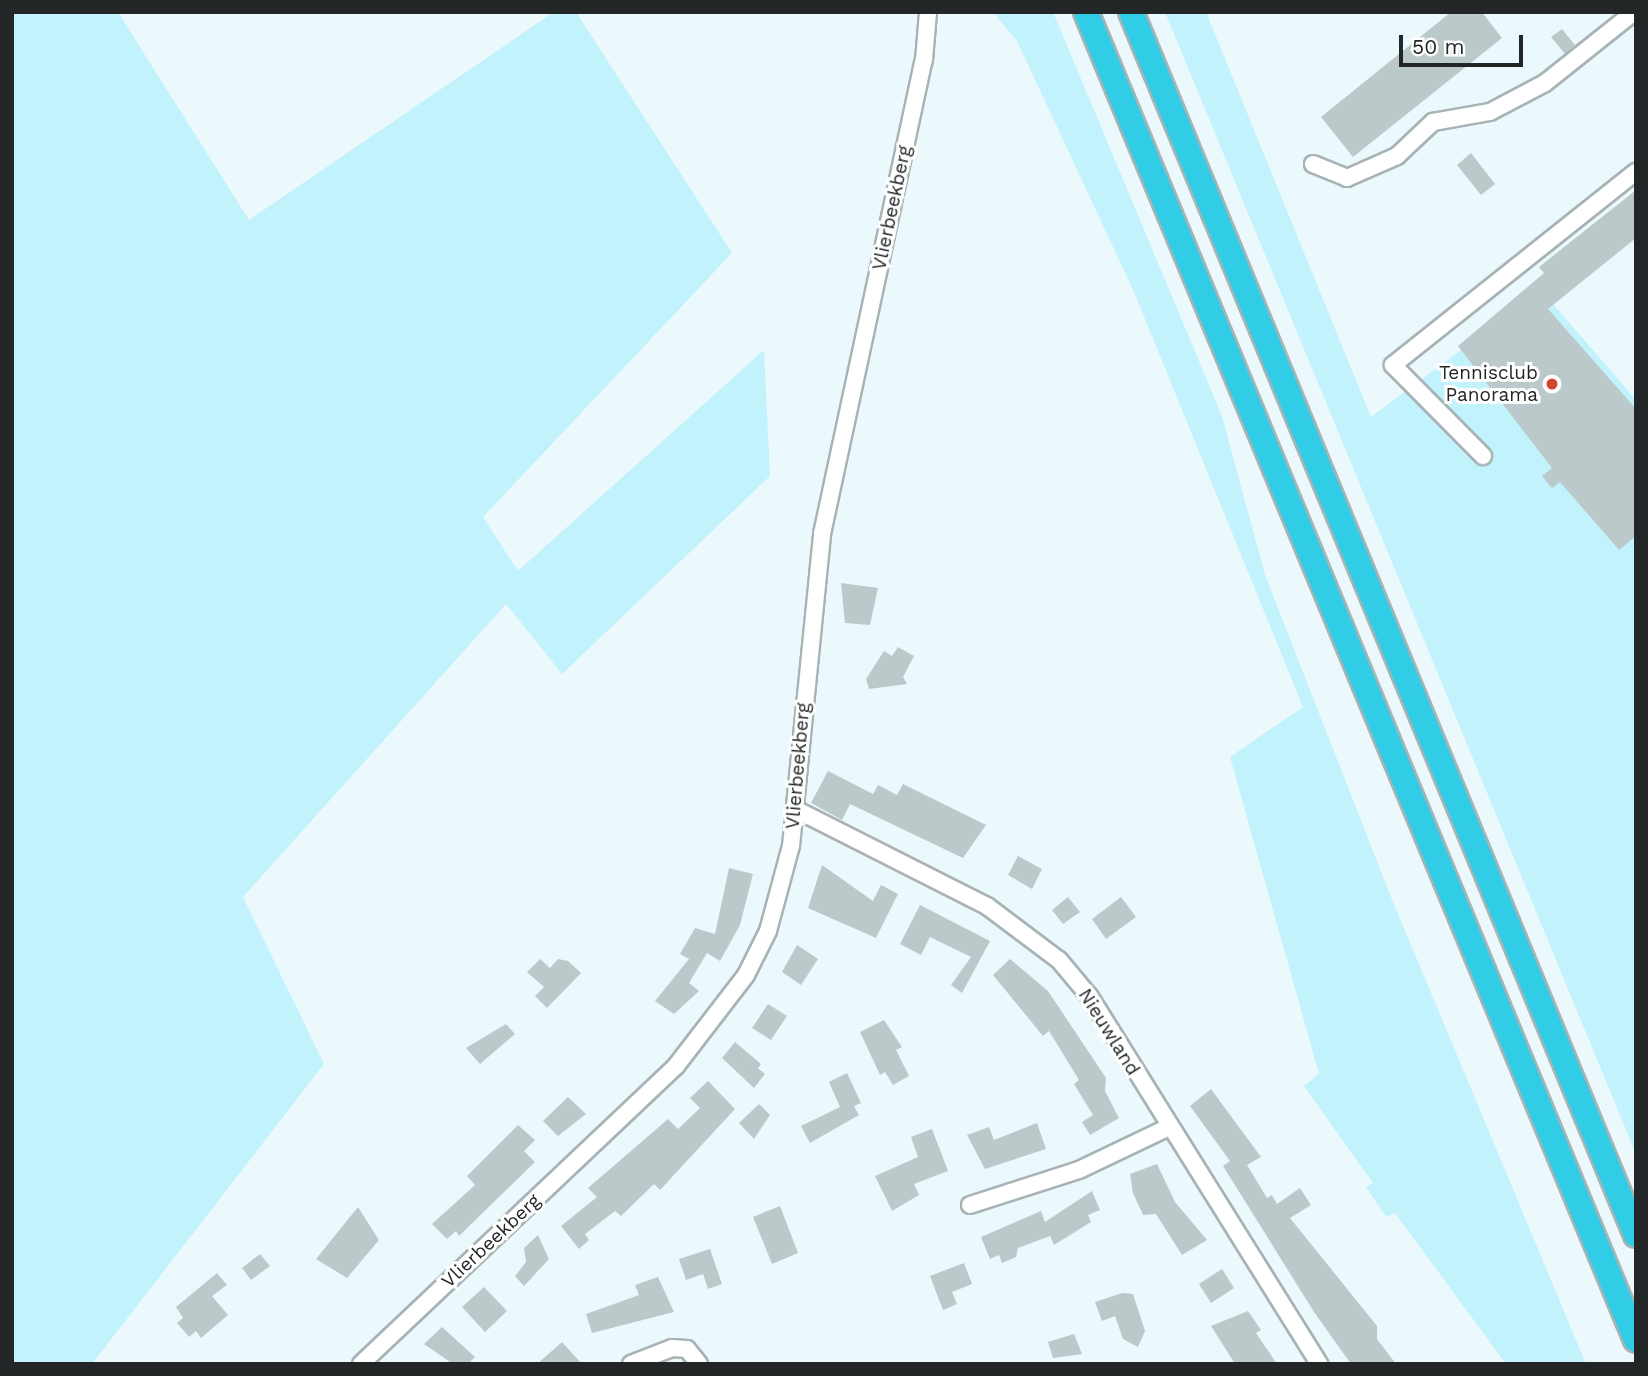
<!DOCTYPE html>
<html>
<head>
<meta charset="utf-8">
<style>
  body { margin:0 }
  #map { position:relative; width:1648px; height:1376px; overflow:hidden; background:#ecf9fc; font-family:"Work Sans",sans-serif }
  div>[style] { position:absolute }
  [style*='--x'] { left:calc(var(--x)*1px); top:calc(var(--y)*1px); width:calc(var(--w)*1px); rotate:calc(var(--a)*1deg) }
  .green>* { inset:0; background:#c2f2fc }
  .building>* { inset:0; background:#bcc9cb }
  .roads { filter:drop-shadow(2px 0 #a7b3b5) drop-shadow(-2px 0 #a7b3b5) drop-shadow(0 2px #a7b3b5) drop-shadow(0 -2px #a7b3b5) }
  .minor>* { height:16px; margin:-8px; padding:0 8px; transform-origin:8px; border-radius:8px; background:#fff }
  .highway>* { height:24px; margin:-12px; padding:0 12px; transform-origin:12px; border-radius:12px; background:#31cce5 }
  .dots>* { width:19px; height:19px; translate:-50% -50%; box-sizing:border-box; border:4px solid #fff; border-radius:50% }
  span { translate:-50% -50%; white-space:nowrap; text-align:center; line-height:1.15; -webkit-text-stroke:6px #fff; paint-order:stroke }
  .street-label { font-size:19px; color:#222627 }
  .poi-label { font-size:19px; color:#222627 }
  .right { translate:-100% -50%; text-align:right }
  .frame { position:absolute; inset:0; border:14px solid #222627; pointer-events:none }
  .scale { position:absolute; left:1399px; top:35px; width:124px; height:32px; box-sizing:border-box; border:4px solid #222627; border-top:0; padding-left:9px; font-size:21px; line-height:24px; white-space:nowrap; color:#222627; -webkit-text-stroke:5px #fff; paint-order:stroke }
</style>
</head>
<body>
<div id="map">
  <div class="green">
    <i style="clip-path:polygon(12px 12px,118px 12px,249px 220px,554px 12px,576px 12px,732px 253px,483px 517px,518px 571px,764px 350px,770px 476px,562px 674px,506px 604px,243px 897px,324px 1064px,92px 1364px,12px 1364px)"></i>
    <i style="clip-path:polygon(993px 12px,1053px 12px,1222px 416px,1265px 575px,1391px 897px,1586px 1364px,1506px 1364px,1395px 1213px,1386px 1217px,1366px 1187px,1373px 1183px,1304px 1086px,1319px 1074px,1230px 757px,1303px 707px,1134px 292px,1017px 41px)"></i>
    <i style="clip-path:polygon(1165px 12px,1206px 12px,1371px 417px,1541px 290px,1636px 400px,1636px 1154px)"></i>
  </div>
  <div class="building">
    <i style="clip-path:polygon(1451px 12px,1482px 12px,1502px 38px,1353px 157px,1321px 117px)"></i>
    <i style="clip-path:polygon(1562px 29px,1575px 45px,1565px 54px,1551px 37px)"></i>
    <i style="clip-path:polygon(1471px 153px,1495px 184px,1481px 195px,1457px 165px)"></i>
    <i style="clip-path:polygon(1636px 190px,1636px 238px,1548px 309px,1636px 409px,1636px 536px,1619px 550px,1560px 482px,1552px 488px,1542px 476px,1552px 468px,1458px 346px,1544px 273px,1539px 267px)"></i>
    <i style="clip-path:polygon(841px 583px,878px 588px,870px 625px,845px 623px)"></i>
    <i style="clip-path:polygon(898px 647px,914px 656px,903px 677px,907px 684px,869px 689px,866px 679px,884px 651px,892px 656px)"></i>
    <i style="clip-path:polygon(828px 771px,873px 794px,878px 785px,897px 795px,903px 784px,986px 825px,963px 858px,850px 804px,842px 820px,811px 803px)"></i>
    <i style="clip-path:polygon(1018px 856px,1042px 869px,1032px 889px,1008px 875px)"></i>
    <i style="clip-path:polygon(822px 865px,873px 901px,881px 885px,898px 894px,876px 938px,808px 908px)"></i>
    <i style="clip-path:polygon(729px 868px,753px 874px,740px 925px,720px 961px,707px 953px,689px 983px,699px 991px,674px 1014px,655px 1001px,689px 959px,680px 954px,695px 928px,715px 934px)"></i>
    <i style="clip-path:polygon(1068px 897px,1080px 912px,1063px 924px,1052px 910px)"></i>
    <i style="clip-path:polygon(1121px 897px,1136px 917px,1106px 939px,1092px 919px)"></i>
    <i style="clip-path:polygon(920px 905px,990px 941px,962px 993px,951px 985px,971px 957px,930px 937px,921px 955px,900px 944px)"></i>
    <i style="clip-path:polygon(797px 945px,818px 959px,801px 985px,782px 972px)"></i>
    <i style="clip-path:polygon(540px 959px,550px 968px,558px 959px,568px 961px,581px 973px,547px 1008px,535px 996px,544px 987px,527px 972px)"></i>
    <i style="clip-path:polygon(1010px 959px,1048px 991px,1106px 1078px,1105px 1091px,1119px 1118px,1090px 1135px,1082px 1122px,1093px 1115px,1074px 1084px,1079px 1080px,1049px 1031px,1043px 1036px,993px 975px)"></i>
    <i style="clip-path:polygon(768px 1004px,787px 1016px,771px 1040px,752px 1028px)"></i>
    <i style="clip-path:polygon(884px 1020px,902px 1047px,896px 1050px,909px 1076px,893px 1085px,885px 1072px,880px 1075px,860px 1032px)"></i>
    <i style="clip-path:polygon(506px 1024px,515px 1034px,480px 1064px,466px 1048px)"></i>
    <i style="clip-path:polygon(735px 1042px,761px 1064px,758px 1068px,765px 1074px,754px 1088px,722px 1058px)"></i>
    <i style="clip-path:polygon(847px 1073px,861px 1103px,854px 1106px,859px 1115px,810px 1143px,801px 1126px,840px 1107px,829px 1082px)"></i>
    <i style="clip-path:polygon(708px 1081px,735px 1109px,660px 1190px,654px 1184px,621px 1216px,615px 1211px,585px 1234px,589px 1240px,579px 1249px,561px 1226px,597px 1197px,588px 1188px,668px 1119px,678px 1129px,700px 1108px,690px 1098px)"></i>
    <i style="clip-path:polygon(1211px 1089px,1261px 1157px,1247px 1165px,1267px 1198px,1272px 1195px,1277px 1204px,1300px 1188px,1311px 1205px,1290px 1218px,1377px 1326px,1377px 1339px,1396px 1364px,1351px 1364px,1314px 1312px,1223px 1166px,1230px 1161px,1190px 1106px)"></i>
    <i style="clip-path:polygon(568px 1097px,586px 1114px,558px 1136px,543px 1121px)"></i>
    <i style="clip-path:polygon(759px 1104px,770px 1115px,754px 1139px,739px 1123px)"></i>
    <i style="clip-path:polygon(1037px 1123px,1046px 1149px,985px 1169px,967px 1135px,989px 1127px,994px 1140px)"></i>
    <i style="clip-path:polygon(518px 1125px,535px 1140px,524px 1151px,535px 1162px,459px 1236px,456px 1231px,447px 1239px,432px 1224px,475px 1185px,467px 1176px)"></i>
    <i style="clip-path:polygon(932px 1129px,948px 1171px,914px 1184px,919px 1195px,892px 1211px,875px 1176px,918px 1157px,911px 1137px)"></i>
    <i style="clip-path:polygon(1157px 1164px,1175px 1202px,1207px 1240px,1182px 1255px,1156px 1214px,1143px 1215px,1133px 1193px,1130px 1174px)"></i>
    <i style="clip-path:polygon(1092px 1191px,1100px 1210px,1088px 1215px,1091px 1222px,1054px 1245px,1050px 1236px,1018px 1248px,1016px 1257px,1002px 1263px,999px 1255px,990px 1259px,981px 1237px,1041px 1211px,1045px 1222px)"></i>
    <i style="clip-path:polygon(780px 1206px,798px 1253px,772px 1264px,753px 1217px)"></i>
    <i style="clip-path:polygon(358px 1207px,379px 1240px,347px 1278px,316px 1259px)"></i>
    <i style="clip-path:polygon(538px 1235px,549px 1259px,524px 1286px,515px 1276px,526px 1262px,524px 1248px)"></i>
    <i style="clip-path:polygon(710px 1249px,722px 1284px,708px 1289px,703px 1274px,686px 1280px,679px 1259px)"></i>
    <i style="clip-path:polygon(260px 1254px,270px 1266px,251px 1280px,242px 1268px)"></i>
    <i style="clip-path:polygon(964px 1263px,972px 1284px,952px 1292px,957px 1304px,943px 1310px,930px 1276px)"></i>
    <i style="clip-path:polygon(1222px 1269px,1234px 1288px,1211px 1303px,1199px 1284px)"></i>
    <i style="clip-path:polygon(217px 1273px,227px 1285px,212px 1296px,228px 1315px,201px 1338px,196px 1331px,189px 1337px,177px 1323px,183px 1318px,176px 1307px)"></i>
    <i style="clip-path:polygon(658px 1277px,674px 1312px,592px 1333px,586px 1314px,639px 1295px,635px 1285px)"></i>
    <i style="clip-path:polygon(484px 1287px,507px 1311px,485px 1332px,462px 1307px)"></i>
    <i style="clip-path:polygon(1122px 1293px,1133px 1294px,1145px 1331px,1138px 1347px,1123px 1339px,1115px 1316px,1102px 1321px,1095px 1302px)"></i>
    <i style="clip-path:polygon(1248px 1311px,1261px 1330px,1256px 1333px,1277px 1364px,1235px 1364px,1211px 1326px)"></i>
    <i style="clip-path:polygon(442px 1327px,475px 1357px,468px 1364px,453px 1364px,424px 1344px)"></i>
    <i style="clip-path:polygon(1074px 1334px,1082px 1354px,1053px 1358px,1048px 1342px)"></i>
    <i style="clip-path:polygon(562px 1342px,582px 1364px,537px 1364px)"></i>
  </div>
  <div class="roads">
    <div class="minor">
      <i style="--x:1313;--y:164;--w:37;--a:22"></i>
      <i style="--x:1347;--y:178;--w:55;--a:-23.7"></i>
      <i style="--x:1397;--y:156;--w:50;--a:-43.4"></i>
      <i style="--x:1433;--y:122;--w:58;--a:-10"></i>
      <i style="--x:1490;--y:112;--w:62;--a:-27.8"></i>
      <i style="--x:1545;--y:83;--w:114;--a:-38.6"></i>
      <i style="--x:1483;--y:456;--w:128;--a:-134.7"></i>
      <i style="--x:1393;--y:365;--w:310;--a:-38.5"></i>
      <i style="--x:795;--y:809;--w:215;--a:26.8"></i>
      <i style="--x:987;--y:906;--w:90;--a:36.9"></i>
      <i style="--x:1059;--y:960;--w:48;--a:50"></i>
      <i style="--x:1090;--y:997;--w:433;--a:58"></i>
      <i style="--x:970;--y:1205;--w:114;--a:-17.8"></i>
      <i style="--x:1079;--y:1170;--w:98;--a:-25.5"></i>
      <i style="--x:361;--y:1364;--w:434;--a:-43.4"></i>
      <i style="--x:676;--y:1066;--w:115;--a:-52.4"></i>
      <i style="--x:746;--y:975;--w:49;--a:-63.4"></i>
      <i style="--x:768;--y:931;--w:88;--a:-74.9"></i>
      <i style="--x:791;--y:846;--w:314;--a:-84.3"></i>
      <i style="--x:822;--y:534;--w:485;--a:-77.9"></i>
      <i style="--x:924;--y:60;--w:48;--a:-85.2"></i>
      <i style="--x:631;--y:1364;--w:44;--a:-21.3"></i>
      <i style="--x:672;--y:1348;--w:15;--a:4"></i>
      <i style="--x:687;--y:1349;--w:19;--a:51"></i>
    </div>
    <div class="highway">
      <i style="--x:1086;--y:12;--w:1437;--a:67.5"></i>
      <i style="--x:1131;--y:12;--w:1323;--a:67.56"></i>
    </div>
  </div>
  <div class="dots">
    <i style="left:1552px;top:384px;background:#d34732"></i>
  </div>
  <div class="street-label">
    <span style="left:892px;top:208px;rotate:-78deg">Vlierbeekberg</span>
    <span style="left:798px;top:766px;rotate:-85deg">Vlierbeekberg</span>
    <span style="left:1109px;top:1032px;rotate:58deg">Nieuwland</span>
    <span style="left:491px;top:1241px;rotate:-43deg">Vlierbeekberg</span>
  </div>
  <div class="poi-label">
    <span class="right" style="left:1538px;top:384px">Tennisclub<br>Panorama</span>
  </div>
  <div class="frame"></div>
  <div class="scale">50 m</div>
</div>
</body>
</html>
